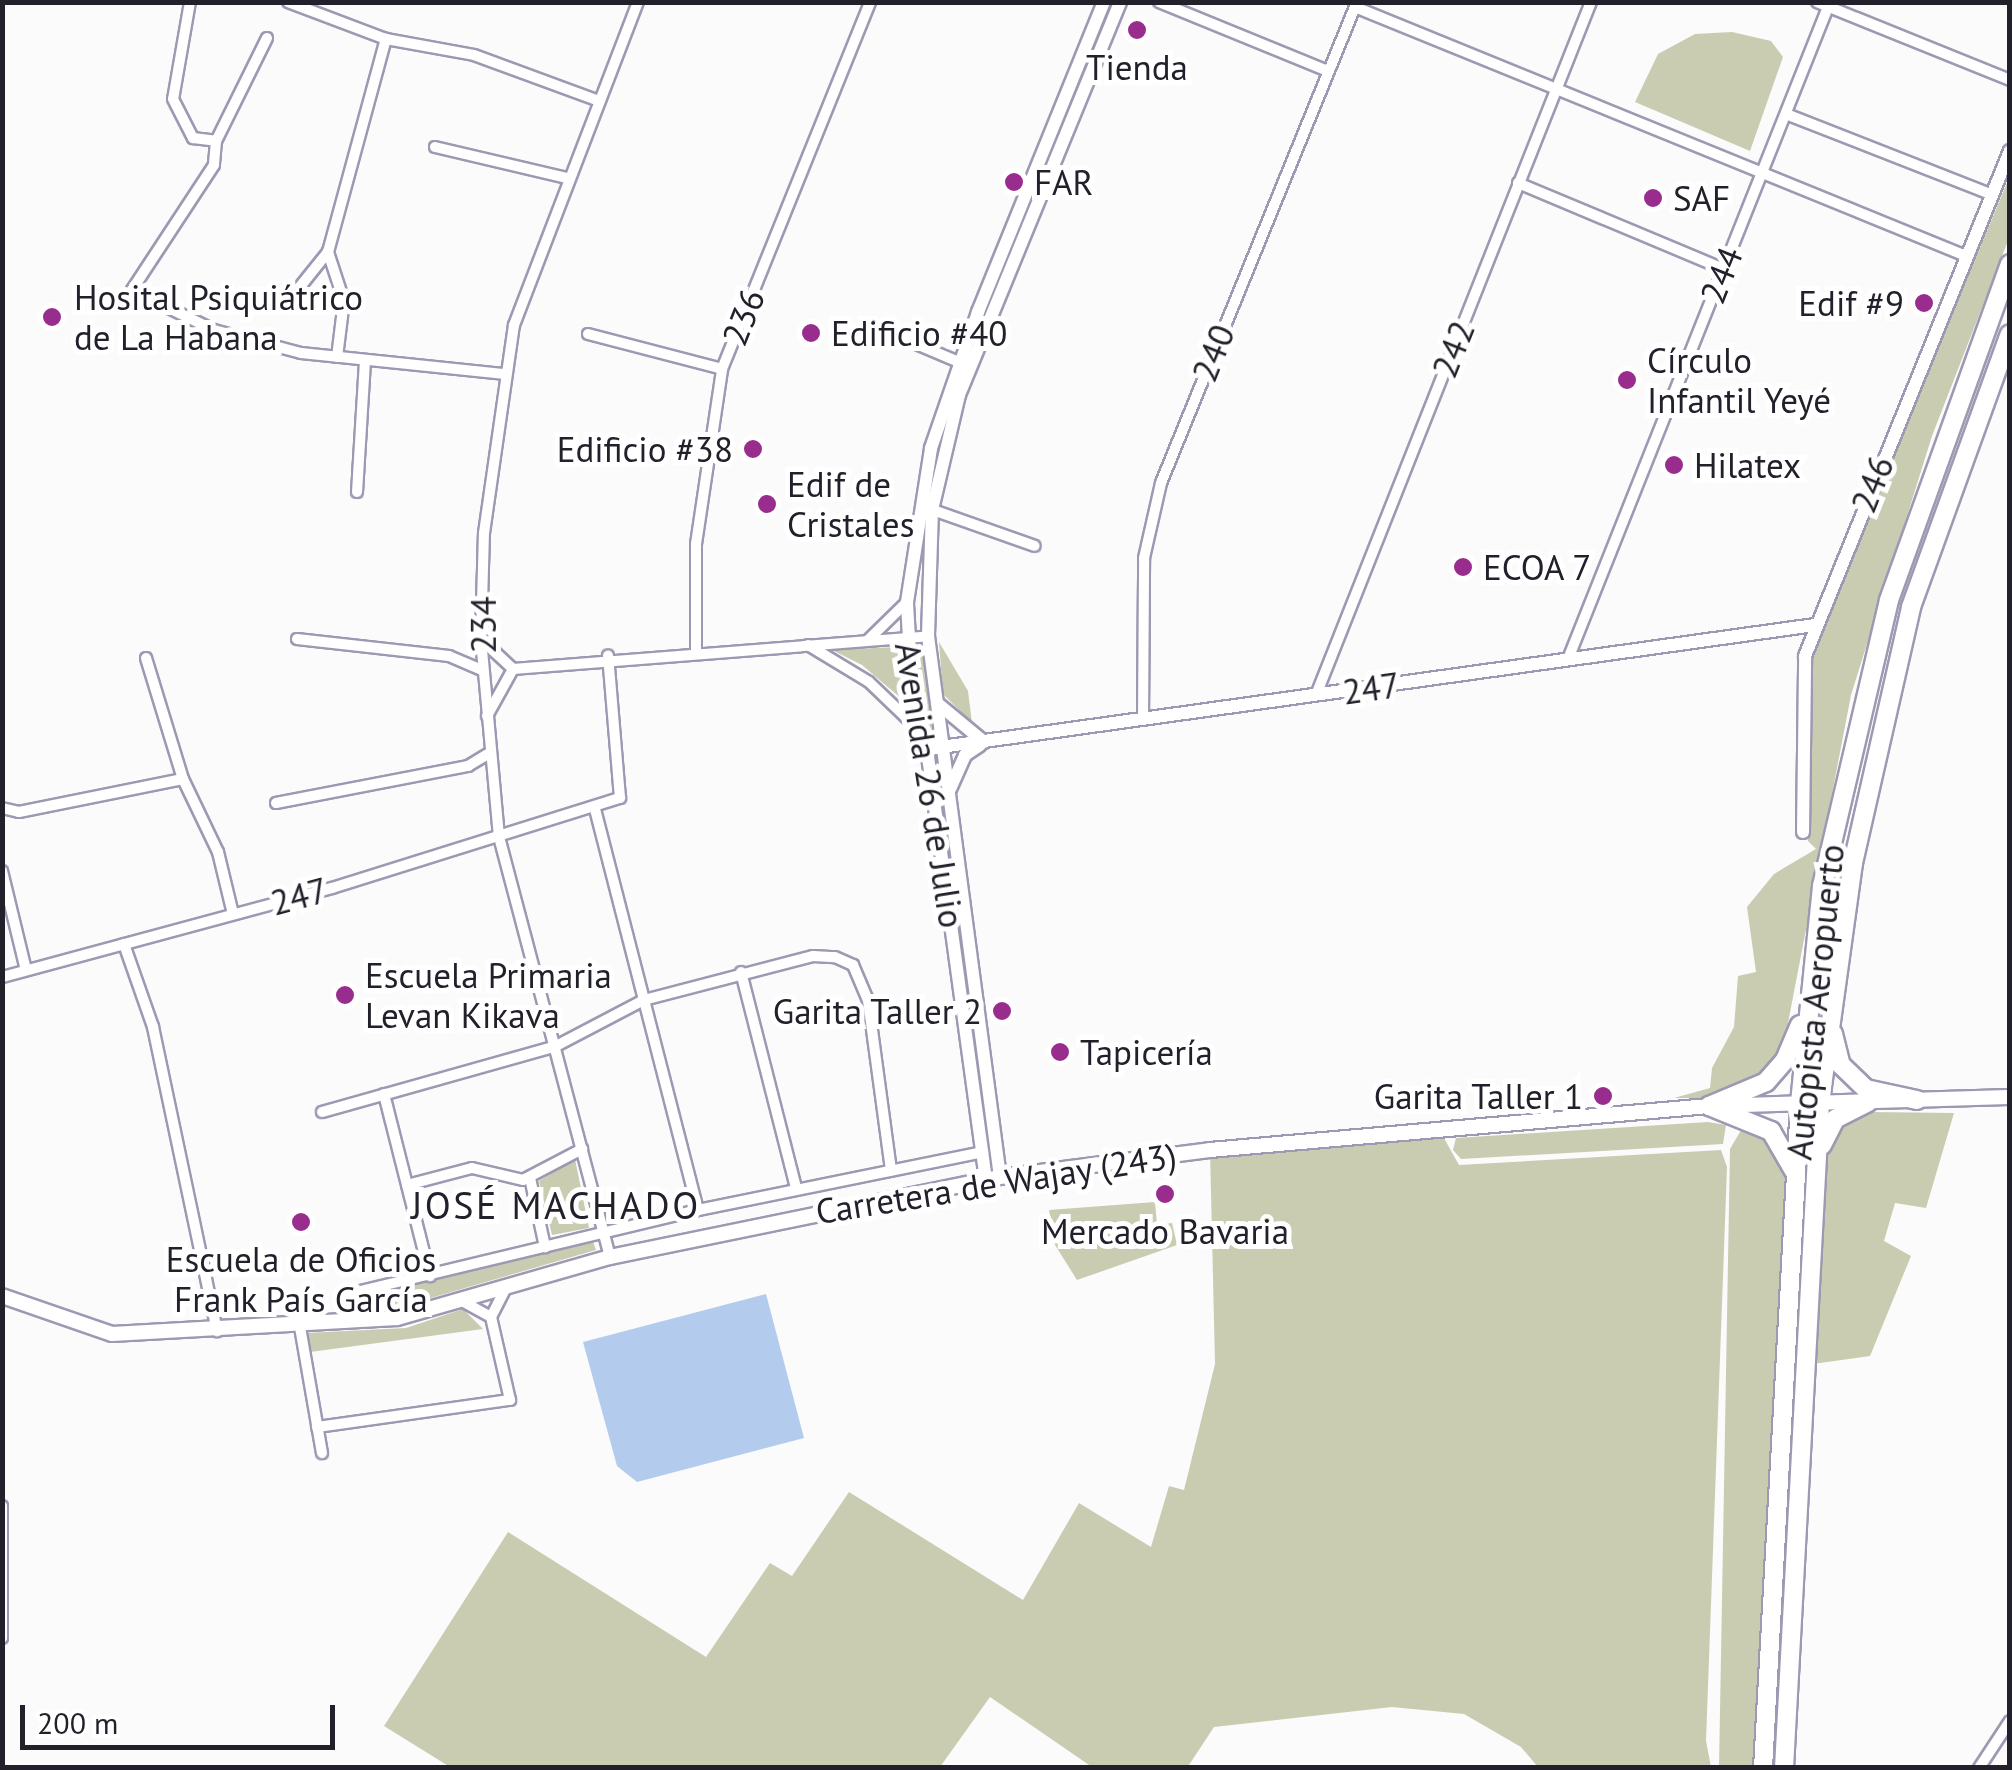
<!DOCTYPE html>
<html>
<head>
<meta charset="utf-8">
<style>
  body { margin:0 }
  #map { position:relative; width:2012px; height:1770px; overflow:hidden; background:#fbfbfb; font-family:"PT Sans",sans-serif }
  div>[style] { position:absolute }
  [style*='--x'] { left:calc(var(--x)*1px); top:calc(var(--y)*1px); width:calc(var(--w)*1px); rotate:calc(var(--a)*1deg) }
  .green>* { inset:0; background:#c9ccb1 }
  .water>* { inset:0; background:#b3cbec }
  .roads { filter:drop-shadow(2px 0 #9d99b2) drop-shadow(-2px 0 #9d99b2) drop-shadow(0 2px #9d99b2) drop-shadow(0 -2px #9d99b2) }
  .minor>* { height:10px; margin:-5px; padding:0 5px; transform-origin:5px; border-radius:5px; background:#fff }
  .tertiary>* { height:12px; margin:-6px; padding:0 6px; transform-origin:6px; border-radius:6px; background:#fff }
  .secondary>* { height:14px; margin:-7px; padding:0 7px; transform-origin:7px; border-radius:7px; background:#fff }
  .trunk>* { height:18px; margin:-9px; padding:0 9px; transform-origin:9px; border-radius:9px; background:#fff }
  .dots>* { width:28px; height:28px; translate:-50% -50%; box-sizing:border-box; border:5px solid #fff; border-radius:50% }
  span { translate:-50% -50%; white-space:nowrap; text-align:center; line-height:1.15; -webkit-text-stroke:10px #fff; paint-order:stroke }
  .poi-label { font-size:35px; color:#22202a }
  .left { translate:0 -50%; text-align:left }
  .right { translate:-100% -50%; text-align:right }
  .street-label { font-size:35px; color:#22202a }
  .neighbourhood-label { font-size:38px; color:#22202a; letter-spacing:2.5px }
  .frame { position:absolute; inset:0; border:5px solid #22202a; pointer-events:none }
  .scale { position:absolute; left:20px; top:1705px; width:315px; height:45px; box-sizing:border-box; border:5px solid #22202a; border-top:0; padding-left:12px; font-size:30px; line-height:35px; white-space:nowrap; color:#22202a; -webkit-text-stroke:8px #fff; paint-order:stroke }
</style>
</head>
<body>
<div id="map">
  <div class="green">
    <i style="clip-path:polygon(1732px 32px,1771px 41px,1783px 57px,1750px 151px,1635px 102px,1658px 54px,1695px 34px)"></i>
    <i style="clip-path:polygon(2009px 178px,2009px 238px,1932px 436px,1851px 695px,1784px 1044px,1762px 1077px,1718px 1098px,1674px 1098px,1710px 1088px,1712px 1068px,1734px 1027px,1738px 976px,1756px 972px,1747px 907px,1774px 874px,1816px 849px,1808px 841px,1812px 661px,1819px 633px)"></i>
    <i style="clip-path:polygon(939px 642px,968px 691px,972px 723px,943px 694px)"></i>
    <i style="clip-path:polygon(918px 645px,924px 651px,933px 739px,926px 740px,917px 716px,912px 649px)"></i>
    <i style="clip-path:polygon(897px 647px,903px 700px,862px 665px,832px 650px)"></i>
    <i style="clip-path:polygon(1870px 1112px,1954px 1113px,1926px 1208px,1895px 1203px,1884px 1241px,1911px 1256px,1870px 1356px,1813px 1364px,1825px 1159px,1831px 1136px,1847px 1118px)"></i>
    <i style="clip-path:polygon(1708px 1122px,1726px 1125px,1723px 1144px,1461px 1159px,1453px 1150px,1456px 1138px)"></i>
    <i style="clip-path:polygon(1744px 1125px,1765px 1131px,1791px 1178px,1755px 1767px,1719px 1768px,1730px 1149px)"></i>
    <i style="clip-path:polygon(1440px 1131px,1459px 1165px,1721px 1150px,1727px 1167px,1706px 1741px,1711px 1767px,1538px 1767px,1521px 1747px,1464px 1714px,1392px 1707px,1214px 1727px,1187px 1768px,1092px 1767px,990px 1697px,940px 1767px,450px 1767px,384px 1726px,508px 1532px,706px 1657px,770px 1563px,792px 1576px,849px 1492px,1023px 1600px,1079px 1503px,1151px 1547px,1169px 1486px,1184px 1490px,1215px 1364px,1210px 1150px)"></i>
    <i style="clip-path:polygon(575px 1159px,589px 1228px,552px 1235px,539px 1181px)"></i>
    <i style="clip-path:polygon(1155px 1202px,1157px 1225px,1172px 1223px,1177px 1245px,1077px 1280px,1055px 1245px,1049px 1210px)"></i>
    <i style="clip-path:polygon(592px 1239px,596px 1250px,410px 1304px,354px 1309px,352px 1301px)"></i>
    <i style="clip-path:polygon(463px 1309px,483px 1329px,310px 1352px,305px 1333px,406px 1328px)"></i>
  </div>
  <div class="water">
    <i style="clip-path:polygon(766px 1294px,804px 1438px,637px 1482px,617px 1466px,583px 1342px)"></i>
  </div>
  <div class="roads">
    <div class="minor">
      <i style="--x:190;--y:2;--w:98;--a:99.9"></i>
      <i style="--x:173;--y:99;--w:44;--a:62.9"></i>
      <i style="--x:193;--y:138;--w:23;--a:7"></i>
      <i style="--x:288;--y:2;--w:105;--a:20.7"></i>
      <i style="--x:386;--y:39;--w:89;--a:10.3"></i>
      <i style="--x:474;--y:55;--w:133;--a:20.2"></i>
      <i style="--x:1159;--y:2;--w:183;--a:22.2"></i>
      <i style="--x:1817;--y:2;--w:208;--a:22"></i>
      <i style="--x:1355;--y:7;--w:660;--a:22.17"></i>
      <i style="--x:267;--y:38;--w:115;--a:116.3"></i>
      <i style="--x:216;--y:141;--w:24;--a:95"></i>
      <i style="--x:214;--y:165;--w:149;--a:123.3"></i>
      <i style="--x:132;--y:290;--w:91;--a:26"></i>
      <i style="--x:214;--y:330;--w:90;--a:14.8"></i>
      <i style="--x:301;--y:353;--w:203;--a:5.9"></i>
      <i style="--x:1786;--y:114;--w:219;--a:21.4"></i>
      <i style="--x:435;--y:147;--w:136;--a:13.2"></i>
      <i style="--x:1518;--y:183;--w:223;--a:22.7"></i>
      <i style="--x:295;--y:293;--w:53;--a:-51.2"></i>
      <i style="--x:871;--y:325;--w:95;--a:22.8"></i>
      <i style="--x:588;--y:334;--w:138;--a:14.6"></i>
      <i style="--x:337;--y:357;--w:56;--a:-82.9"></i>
      <i style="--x:344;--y:301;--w:52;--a:-108.1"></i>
      <i style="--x:328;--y:252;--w:221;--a:-74.8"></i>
      <i style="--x:357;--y:492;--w:132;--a:-86.5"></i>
      <i style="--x:927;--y:508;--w:114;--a:19.4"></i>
      <i style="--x:297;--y:639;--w:153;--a:6.4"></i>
      <i style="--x:449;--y:656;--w:36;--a:23"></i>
      <i style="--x:482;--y:640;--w:42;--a:43.1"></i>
      <i style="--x:513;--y:669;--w:416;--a:-4.5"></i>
      <i style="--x:868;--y:640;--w:54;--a:-44.3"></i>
      <i style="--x:808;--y:645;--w:71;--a:31.2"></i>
      <i style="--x:869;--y:682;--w:62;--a:43.7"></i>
      <i style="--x:696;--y:650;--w:106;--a:-90"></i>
      <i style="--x:696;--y:544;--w:177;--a:-81.5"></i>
      <i style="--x:722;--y:369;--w:396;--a:-68"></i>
      <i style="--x:146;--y:658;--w:127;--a:73"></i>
      <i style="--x:183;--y:779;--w:81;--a:64.4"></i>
      <i style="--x:218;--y:852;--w:64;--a:76.4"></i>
      <i style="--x:1568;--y:659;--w:707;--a:-68.26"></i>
      <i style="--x:1316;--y:695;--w:746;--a:-68.36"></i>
      <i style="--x:487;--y:716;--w:54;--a:-61"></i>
      <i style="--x:1143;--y:719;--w:161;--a:-89.6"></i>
      <i style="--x:1144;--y:558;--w:77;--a:-77.2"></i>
      <i style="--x:1161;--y:483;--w:519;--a:-67.83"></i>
      <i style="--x:276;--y:803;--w:196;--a:-10.9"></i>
      <i style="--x:468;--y:766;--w:23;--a:-31"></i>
      <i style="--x:2;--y:808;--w:17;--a:13"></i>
      <i style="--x:19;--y:812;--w:167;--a:-11.4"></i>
      <i style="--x:595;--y:809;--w:414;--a:75.6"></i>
      <i style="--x:2;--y:871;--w:102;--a:76.4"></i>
      <i style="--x:124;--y:944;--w:88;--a:70.7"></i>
      <i style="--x:153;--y:1027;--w:311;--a:78.1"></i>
      <i style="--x:741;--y:972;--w:223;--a:75.7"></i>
      <i style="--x:2;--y:977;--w:342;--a:-15.1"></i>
      <i style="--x:332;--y:888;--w:302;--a:-17.4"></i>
      <i style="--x:620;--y:798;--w:143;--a:-94.8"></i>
      <i style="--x:384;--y:1094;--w:188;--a:75.8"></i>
      <i style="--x:322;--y:1112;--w:241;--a:-15.7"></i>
      <i style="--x:554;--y:1047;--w:102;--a:-27.6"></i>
      <i style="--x:644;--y:1000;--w:175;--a:-14.6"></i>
      <i style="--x:813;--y:956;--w:22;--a:3"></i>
      <i style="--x:835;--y:957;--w:20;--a:24"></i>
      <i style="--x:853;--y:965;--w:38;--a:67"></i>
      <i style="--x:868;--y:1000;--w:172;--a:82.3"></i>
      <i style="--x:530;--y:1178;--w:71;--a:77.7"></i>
      <i style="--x:407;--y:1185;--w:67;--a:-14.7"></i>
      <i style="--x:472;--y:1168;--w:52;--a:13.2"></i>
      <i style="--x:523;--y:1180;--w:67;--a:-27.7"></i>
      <i style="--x:610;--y:1257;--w:434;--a:-104.8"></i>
      <i style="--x:499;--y:837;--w:199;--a:-95.2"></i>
      <i style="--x:481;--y:639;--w:106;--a:-88.4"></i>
      <i style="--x:484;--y:533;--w:210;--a:-81.8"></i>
      <i style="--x:514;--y:325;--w:346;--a:-69"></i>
      <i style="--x:491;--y:1317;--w:34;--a:-63"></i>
      <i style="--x:344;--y:1323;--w:24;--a:-85"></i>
      <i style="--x:346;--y:1299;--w:12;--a:-35"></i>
      <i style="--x:356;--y:1292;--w:352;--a:-13.5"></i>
      <i style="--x:698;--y:1210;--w:291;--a:-11.5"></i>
      <i style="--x:300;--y:1327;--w:128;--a:80.1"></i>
      <i style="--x:317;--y:1427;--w:195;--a:-8"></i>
      <i style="--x:510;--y:1400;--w:85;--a:-102.9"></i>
      <i style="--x:491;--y:1317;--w:35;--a:-151"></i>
      <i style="--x:2;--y:1506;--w:132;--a:90"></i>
      <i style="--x:1979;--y:1768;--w:56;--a:-56.6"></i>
    </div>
    <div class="tertiary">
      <i style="--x:937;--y:703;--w:61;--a:39.7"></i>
      <i style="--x:934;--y:748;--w:890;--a:-7.95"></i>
      <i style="--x:950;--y:789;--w:37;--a:-66"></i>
      <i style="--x:965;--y:755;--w:18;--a:-34"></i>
      <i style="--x:1803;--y:832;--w:176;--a:-89.3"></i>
      <i style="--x:1805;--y:656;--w:545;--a:-67.91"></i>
      <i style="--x:1000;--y:1177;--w:546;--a:-97.58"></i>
      <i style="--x:928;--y:636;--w:126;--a:-88.2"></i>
      <i style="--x:932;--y:510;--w:118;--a:-76.8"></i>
      <i style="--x:959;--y:395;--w:425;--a:-67.7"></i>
      <i style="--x:986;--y:1180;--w:435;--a:-97.8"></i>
      <i style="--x:927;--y:749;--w:27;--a:-118"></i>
      <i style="--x:914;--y:725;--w:123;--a:-93.3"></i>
      <i style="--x:907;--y:602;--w:156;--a:-81.1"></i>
      <i style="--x:931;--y:448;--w:144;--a:-70.9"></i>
      <i style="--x:978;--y:312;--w:335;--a:-67.9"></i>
    </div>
    <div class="secondary">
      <i style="--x:2;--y:1296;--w:116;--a:19.1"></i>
      <i style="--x:112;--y:1334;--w:285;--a:-3.2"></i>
      <i style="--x:397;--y:1318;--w:222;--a:-16"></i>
      <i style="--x:610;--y:1257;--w:398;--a:-11.6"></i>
      <i style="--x:1000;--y:1177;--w:212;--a:-7.3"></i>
      <i style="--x:1210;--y:1150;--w:501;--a:-5.04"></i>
      <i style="--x:1709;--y:1106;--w:301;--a:-1.7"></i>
    </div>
    <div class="trunk">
      <i style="--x:1833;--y:1034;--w:32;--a:76"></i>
      <i style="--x:1841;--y:1065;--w:35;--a:44"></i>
      <i style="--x:1866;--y:1089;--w:52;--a:12.2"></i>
      <i style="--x:1709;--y:1106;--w:62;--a:-22.8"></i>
      <i style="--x:1766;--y:1082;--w:29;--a:-49"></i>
      <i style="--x:1785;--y:1060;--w:38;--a:-67"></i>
      <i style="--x:1709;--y:1106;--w:67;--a:22"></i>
      <i style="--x:1771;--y:1131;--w:46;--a:60.1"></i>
      <i style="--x:1822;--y:1145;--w:29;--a:-63"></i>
      <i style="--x:1835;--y:1119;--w:37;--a:-27"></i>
      <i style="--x:1763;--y:1768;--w:666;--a:-86.82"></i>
      <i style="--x:1800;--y:1103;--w:218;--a:-84.2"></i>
      <i style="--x:1822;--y:886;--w:294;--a:-76.8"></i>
      <i style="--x:1889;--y:600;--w:357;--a:-70.2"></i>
      <i style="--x:1784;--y:1768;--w:668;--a:-86.91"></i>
      <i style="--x:1820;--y:1101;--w:240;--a:-82.1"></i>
      <i style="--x:1853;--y:863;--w:262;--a:-77.2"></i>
      <i style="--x:1911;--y:607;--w:290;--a:-70.1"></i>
    </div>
  </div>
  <div class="dots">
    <i style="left:1137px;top:30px;background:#992d8e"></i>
    <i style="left:1014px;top:182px;background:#992d8e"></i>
    <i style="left:1653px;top:198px;background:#992d8e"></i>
    <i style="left:1924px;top:303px;background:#992d8e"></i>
    <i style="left:52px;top:317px;background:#992d8e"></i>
    <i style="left:811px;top:333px;background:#992d8e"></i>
    <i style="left:1627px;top:380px;background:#992d8e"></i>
    <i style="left:753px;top:449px;background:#992d8e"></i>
    <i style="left:1674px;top:465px;background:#992d8e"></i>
    <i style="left:767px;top:504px;background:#992d8e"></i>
    <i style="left:1463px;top:567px;background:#992d8e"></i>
    <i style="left:345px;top:995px;background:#992d8e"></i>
    <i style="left:1002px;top:1011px;background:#992d8e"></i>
    <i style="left:1060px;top:1052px;background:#992d8e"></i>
    <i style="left:1603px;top:1096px;background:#992d8e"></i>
    <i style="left:1165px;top:1194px;background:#992d8e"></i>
    <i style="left:301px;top:1222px;background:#992d8e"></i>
  </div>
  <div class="poi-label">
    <span style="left:1137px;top:67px">Tienda</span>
    <span class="left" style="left:1034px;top:182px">FAR</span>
    <span class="left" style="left:1673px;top:198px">SAF</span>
    <span class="left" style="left:74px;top:317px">Hosital Psiquiátrico<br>de La Habana</span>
    <span class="right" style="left:1904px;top:303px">Edif #9</span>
    <span class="left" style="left:831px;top:333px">Edificio #40</span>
    <span class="left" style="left:1647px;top:380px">Círculo<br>Infantil Yeyé</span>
    <span class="right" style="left:733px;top:449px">Edificio #38</span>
    <span class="left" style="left:1694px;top:465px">Hilatex</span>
    <span class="left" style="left:787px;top:504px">Edif de<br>Cristales</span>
    <span class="left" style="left:1483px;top:567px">ECOA 7</span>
    <span class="left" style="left:365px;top:995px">Escuela Primaria<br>Levan Kikava</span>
    <span class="right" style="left:982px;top:1011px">Garita Taller 2</span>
    <span class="left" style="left:1080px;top:1052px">Tapicería</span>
    <span class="right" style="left:1583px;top:1096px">Garita Taller 1</span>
    <span style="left:1165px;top:1231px">Mercado Bavaria</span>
    <span style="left:301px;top:1279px">Escuela de Oficios<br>Frank País García</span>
  </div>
  <div class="street-label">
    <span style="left:1721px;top:275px;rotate:-68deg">244</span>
    <span style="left:743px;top:317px;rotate:-68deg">236</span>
    <span style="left:1453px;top:349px;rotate:-68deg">242</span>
    <span style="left:1213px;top:353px;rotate:-68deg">240</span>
    <span style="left:1872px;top:484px;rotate:-68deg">246</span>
    <span style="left:483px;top:625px;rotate:-90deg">234</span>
    <span style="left:1371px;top:688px;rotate:-8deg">247</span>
    <span style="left:930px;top:785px;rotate:81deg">Avenida 26 de Julio</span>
    <span style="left:299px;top:896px;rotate:-15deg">247</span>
    <span style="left:1815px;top:1002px;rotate:-84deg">Autopista Aeropuerto</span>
    <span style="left:996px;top:1183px;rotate:-9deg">Carretera de Wajay (243)</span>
  </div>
  <div class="neighbourhood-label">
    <span style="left:556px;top:1205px">JOSÉ MACHADO</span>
  </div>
  <div class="frame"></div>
  <div class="scale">200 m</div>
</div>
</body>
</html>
